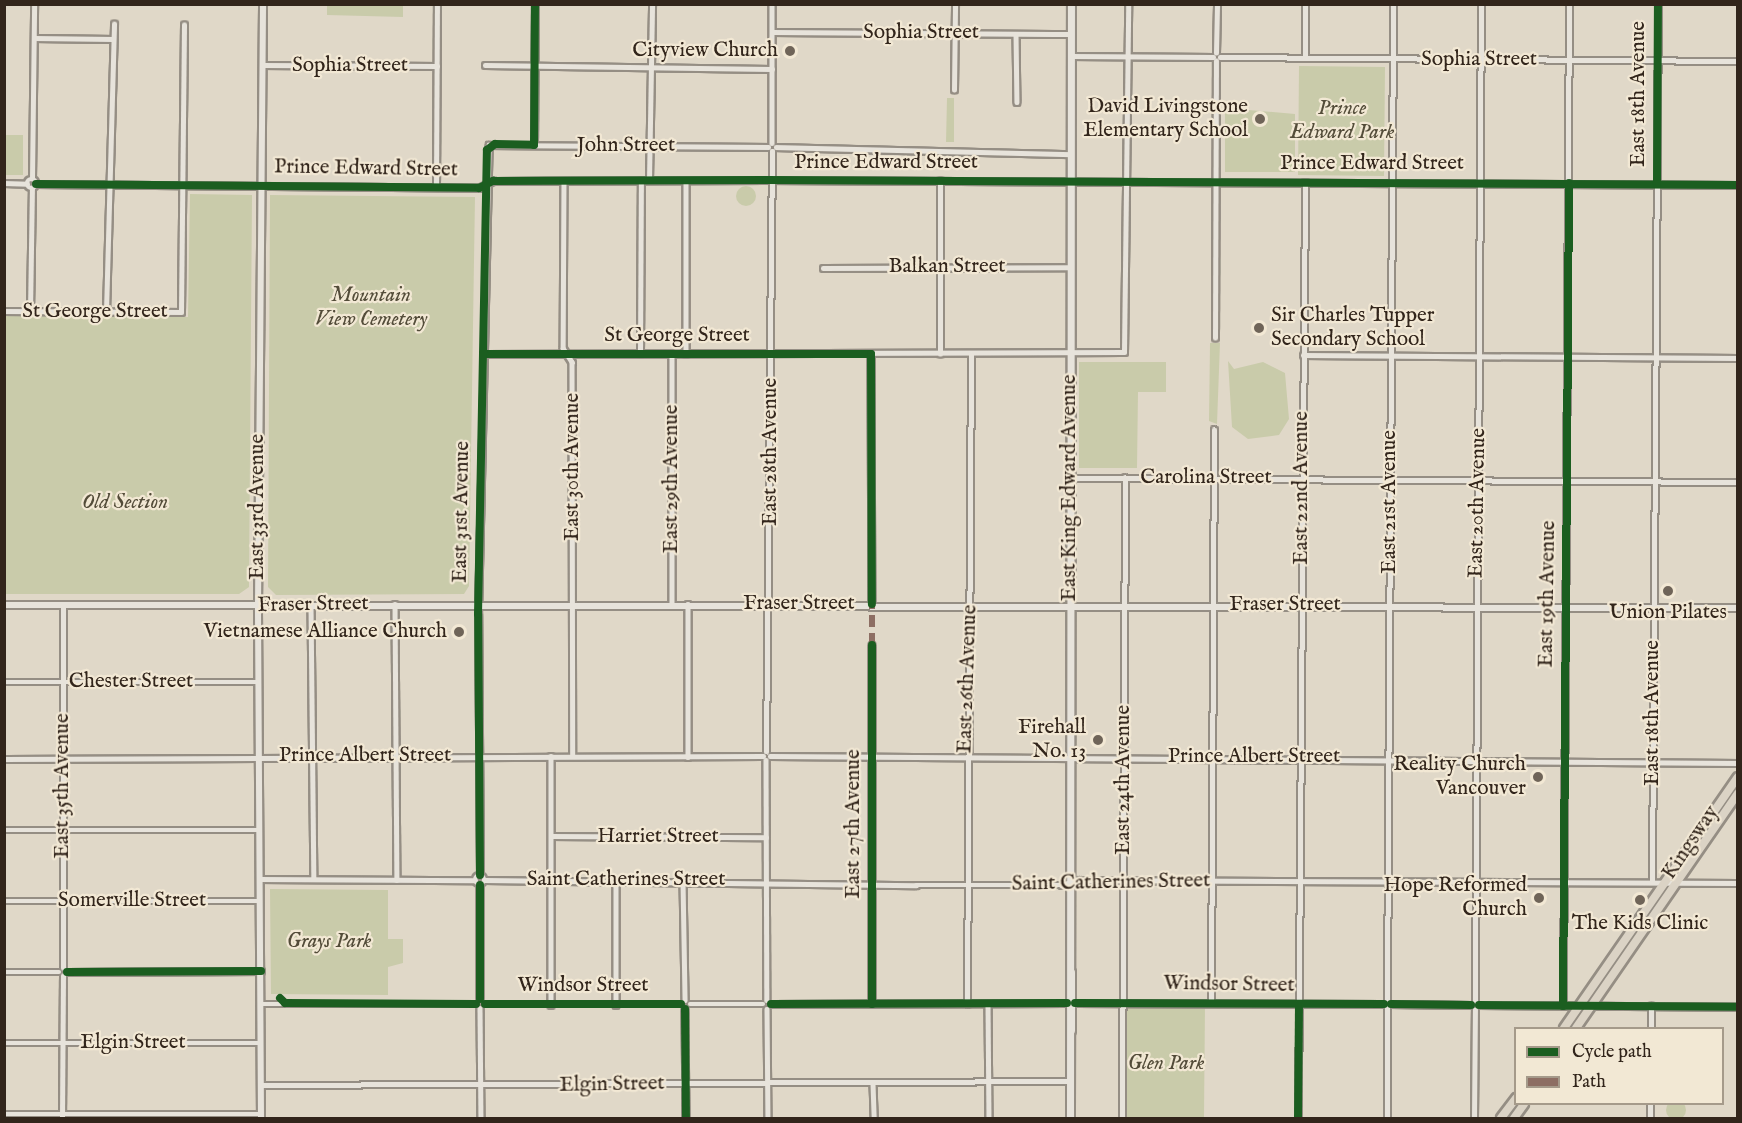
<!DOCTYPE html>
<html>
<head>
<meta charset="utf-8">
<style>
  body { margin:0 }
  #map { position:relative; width:1742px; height:1123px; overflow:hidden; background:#e0d8c8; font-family:"IM FELL English",serif }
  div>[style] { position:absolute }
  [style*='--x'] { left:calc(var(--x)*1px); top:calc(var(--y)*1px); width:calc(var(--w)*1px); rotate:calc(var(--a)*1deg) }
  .green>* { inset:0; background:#c9cbaa }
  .round { border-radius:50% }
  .roads { filter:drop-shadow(2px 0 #958e84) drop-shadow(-2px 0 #958e84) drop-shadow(0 2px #958e84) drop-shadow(0 -2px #958e84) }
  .minor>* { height:4.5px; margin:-2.25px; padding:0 2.25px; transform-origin:2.25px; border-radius:2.25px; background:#e7e3db }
  .minor>.ring { margin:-2.25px; padding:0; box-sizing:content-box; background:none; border:4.5px solid #e7e3db; border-radius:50% }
  .tertiary>* { height:6px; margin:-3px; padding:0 3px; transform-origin:3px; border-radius:3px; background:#e7e3db }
  .secondary>* { height:7px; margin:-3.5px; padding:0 3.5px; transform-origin:3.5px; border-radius:3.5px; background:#e7e3db }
  .primary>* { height:8px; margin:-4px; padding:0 4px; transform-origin:4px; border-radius:4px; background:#dbd3c5 }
  .quiet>* { height:6px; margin-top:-3px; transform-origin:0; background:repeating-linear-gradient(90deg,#8d6e63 0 12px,transparent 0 18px) }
  .cycleway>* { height:8px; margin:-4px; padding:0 4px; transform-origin:4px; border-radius:4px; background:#1b5e20 }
  .dots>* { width:16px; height:16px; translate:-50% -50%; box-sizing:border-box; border:3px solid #f2e8d4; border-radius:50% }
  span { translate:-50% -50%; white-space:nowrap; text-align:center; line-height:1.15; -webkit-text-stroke:4.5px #f2e8d4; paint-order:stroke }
  .street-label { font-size:21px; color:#32251b }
  .poi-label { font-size:21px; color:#32251b }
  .right { translate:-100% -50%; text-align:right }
  .left { translate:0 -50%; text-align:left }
  .park-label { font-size:21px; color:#534c39; font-style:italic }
  .frame { position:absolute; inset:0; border:6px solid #32251b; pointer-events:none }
  .legend { position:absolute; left:1514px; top:1027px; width:210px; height:78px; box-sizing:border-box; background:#f2e8d4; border:2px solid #a59a8a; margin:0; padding:8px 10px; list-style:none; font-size:18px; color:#32251b }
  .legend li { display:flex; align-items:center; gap:12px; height:30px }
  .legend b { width:30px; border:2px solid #a59a8a }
</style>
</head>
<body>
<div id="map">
  <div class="green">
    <i style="clip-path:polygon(327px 5px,403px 5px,403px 17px,327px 15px)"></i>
    <i style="clip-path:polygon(1299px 66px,1385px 67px,1384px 176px,1298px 175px)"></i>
    <i style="clip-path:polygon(947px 98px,954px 98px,954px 142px,946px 142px)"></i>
    <i style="clip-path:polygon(1225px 108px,1295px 114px,1295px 172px,1225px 172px)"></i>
    <i style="clip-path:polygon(5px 135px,23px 135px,23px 175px,5px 175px)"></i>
    <i class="round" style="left:736px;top:186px;width:20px;height:20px"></i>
    <i style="clip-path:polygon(190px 194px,252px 195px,249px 587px,239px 594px,5px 594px,5px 316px,188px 317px)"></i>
    <i style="clip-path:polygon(270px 195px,475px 197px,469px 586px,464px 594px,276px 595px,268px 587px)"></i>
    <i style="clip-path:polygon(1210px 343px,1220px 343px,1217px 424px,1209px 421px)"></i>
    <i style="clip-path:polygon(1228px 361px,1234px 369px,1263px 362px,1285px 373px,1289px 419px,1279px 435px,1248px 439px,1232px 427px)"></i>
    <i style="clip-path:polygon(1079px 362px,1166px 362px,1166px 392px,1138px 392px,1137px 468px,1079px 468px)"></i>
    <i style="clip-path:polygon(270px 889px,388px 890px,388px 939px,403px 939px,403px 963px,388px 967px,388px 995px,271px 994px)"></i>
    <i style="clip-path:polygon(1205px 1006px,1204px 1118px,1126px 1118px,1127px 1008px)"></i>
    <i class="round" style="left:1666px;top:1100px;width:20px;height:20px"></i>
  </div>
  <div class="roads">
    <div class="minor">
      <i style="--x:772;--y:4;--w:139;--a:90"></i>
      <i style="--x:772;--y:32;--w:299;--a:0.4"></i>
      <i style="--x:1016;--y:34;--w:68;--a:89.2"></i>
      <i style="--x:34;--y:38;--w:79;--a:0.7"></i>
      <i style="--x:1216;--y:53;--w:49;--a:-88.8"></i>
      <i style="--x:1071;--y:56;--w:142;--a:0.4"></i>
      <i style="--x:1220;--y:57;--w:518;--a:0.44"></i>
      <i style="--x:1305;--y:58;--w:54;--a:-90"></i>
      <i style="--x:262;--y:65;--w:175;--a:0.3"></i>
      <i style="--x:485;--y:65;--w:287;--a:0.8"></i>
      <i style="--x:954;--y:90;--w:86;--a:-89.3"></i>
      <i style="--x:534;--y:145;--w:141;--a:-89.6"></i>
      <i style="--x:776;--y:147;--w:294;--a:1.4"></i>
      <i style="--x:32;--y:179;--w:175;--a:-89.3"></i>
      <i class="ring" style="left:27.5px;top:179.5px;width:4.5px;height:4.5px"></i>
      <i style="--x:649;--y:180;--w:176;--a:-89"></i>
      <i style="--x:686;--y:180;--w:174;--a:90"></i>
      <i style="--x:564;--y:181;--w:167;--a:90.3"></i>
      <i style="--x:563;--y:348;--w:17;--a:57"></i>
      <i style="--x:572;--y:362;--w:394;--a:89.9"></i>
      <i style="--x:4;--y:183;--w:23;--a:2"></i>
      <i style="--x:36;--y:184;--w:443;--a:0.5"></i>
      <i style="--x:479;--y:188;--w:16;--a:-27"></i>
      <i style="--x:493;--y:181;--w:273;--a:-0.2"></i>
      <i style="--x:766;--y:180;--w:972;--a:0.29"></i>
      <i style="--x:436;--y:187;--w:183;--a:-89.7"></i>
      <i style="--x:823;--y:268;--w:247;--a:-0.2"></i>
      <i style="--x:4;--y:311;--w:177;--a:0.3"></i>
      <i style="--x:181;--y:312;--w:287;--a:-89.4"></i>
      <i style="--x:30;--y:312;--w:124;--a:-89.1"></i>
      <i style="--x:106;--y:312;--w:288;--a:-88.4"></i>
      <i style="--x:1215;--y:338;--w:277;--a:-89.8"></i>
      <i style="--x:483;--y:354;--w:641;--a:-0.18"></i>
      <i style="--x:1124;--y:352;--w:348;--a:-89.3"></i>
      <i style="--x:640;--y:354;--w:173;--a:-89.7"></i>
      <i style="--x:672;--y:354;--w:250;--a:90"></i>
      <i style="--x:871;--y:354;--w:250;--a:89.8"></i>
      <i style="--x:940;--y:354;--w:173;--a:-90"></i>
      <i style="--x:1303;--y:355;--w:435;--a:0.4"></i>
      <i style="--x:1070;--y:478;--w:668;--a:0.34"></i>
      <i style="--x:395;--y:604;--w:276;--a:89.6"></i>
      <i style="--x:688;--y:604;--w:153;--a:90"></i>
      <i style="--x:311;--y:605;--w:274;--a:89.4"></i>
      <i style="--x:872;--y:645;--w:359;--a:90"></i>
      <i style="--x:4;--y:682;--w:254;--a:0"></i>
      <i style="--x:766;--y:752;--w:601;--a:-89.43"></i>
      <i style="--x:551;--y:756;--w:249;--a:90"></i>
      <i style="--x:770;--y:756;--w:968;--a:0.41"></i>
      <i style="--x:4;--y:759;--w:759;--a:-0.23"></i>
      <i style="--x:766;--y:760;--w:240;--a:89.8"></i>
      <i style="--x:4;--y:830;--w:255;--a:0"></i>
      <i style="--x:551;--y:836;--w:215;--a:0.3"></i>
      <i style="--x:480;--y:875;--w:261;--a:-90.4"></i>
      <i style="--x:478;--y:614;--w:469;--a:-88.7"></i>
      <i style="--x:489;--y:145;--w:279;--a:0.4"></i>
      <i class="ring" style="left:475px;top:875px;width:5.5px;height:5.5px"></i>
      <i style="--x:259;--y:879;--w:216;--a:0.3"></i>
      <i style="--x:485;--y:880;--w:431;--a:0.7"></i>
      <i style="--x:916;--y:885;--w:145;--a:0"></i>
      <i style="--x:1061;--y:885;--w:18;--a:-16"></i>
      <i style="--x:1078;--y:880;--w:660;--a:0.26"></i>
      <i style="--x:616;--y:881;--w:124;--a:90"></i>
      <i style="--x:683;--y:881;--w:119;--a:89"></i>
      <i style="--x:1652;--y:882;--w:878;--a:-89.61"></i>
      <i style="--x:480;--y:885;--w:114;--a:90"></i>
      <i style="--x:4;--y:901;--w:255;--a:0"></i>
      <i style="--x:63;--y:968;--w:363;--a:-90"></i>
      <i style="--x:4;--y:972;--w:55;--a:0"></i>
      <i style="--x:67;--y:972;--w:194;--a:-0.3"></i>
      <i style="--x:1387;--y:1000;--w:996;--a:-89.65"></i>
      <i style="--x:1475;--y:1001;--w:997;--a:-89.66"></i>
      <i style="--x:1075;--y:1003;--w:309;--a:0.2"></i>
      <i style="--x:1211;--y:1003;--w:573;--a:-89.7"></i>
      <i style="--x:261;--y:1004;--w:215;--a:0"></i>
      <i style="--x:485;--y:1004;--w:196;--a:0"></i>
      <i style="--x:690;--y:1004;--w:73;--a:0"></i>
      <i style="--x:771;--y:1004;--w:296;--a:-0.2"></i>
      <i style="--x:967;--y:1004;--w:650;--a:-89.65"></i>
      <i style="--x:988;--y:1004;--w:114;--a:89.5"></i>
      <i style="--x:1391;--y:1004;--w:80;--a:0.7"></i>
      <i style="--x:1479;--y:1005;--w:259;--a:0.4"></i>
      <i style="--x:1563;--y:1006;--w:1002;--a:-89.66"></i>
      <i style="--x:480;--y:1008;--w:110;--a:89.5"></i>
      <i style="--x:685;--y:1009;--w:109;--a:89.5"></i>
      <i style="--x:767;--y:1009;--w:109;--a:89.5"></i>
      <i style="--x:1651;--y:1028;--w:22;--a:-90"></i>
      <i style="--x:4;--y:1043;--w:257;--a:0"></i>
      <i style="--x:873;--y:1084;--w:34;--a:88"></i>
      <i style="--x:261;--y:1085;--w:810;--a:-0.28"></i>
      <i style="--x:4;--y:1114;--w:257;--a:0"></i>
      <i style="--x:62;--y:1118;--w:142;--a:-89.6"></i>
      <i style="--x:1122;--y:1118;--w:640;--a:-89.73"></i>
      <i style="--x:1298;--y:1118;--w:936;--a:-89.57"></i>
      <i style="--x:1387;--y:1118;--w:110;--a:-90"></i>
      <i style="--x:1474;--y:1118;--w:108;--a:-89.5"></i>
      <i style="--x:1650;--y:1118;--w:14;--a:-90"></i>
    </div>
    <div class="tertiary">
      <i style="--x:4;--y:605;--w:1734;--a:0.1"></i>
      <i style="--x:261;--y:1118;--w:513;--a:-90.34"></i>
      <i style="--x:258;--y:605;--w:601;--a:-89.52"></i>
    </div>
    <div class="secondary">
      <i style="--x:1071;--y:1030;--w:58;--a:-90"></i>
      <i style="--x:1070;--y:1118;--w:1114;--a:-89.95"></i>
    </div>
    <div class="primary">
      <i style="--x:1564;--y:1028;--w:305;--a:-55.3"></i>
      <i style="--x:1576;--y:1028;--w:285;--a:-55.4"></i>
      <i style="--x:1501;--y:1118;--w:25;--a:-53"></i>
      <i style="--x:1514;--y:1118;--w:17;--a:-54"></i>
    </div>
  </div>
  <div class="quiet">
    <i style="--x:872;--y:645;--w:41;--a:-90"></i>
  </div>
  <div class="cycleway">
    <i style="--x:36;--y:184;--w:443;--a:0.5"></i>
    <i style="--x:479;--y:188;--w:16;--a:-27"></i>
    <i style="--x:493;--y:181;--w:273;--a:-0.2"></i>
    <i style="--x:766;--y:180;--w:972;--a:0.29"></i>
    <i style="--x:1657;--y:184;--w:180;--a:-89.7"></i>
    <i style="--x:483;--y:354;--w:388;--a:0"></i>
    <i style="--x:871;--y:354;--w:250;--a:89.8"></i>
    <i style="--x:872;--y:645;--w:359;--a:90"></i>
    <i style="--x:480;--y:875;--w:261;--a:-90.4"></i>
    <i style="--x:478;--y:614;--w:464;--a:-88.9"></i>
    <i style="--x:487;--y:150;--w:10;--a:-37"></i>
    <i style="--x:495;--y:144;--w:39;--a:1"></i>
    <i style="--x:534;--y:145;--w:141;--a:-89.6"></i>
    <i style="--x:480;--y:885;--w:114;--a:90"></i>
    <i style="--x:67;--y:972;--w:194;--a:-0.3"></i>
    <i style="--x:280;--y:998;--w:7;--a:45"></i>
    <i style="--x:285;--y:1003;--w:191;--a:0.3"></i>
    <i style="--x:1075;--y:1003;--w:309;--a:0.2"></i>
    <i style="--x:485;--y:1004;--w:196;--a:0"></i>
    <i style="--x:771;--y:1004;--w:296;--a:-0.2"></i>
    <i style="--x:1391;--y:1004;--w:80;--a:0.7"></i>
    <i style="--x:1479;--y:1005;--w:259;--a:0.4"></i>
    <i style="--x:1563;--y:1006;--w:823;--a:-89.58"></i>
    <i style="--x:685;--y:1009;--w:109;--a:89.5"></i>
    <i style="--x:1298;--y:1118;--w:114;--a:-89.5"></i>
  </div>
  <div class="dots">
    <i style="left:790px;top:51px;background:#6f6458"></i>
    <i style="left:1260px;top:119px;background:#6f6458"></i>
    <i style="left:1259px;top:328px;background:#6f6458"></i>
    <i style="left:1668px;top:591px;background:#6f6458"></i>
    <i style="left:459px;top:632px;background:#6f6458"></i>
    <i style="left:1098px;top:740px;background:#6f6458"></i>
    <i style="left:1538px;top:777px;background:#6f6458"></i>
    <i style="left:1539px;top:898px;background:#6f6458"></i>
    <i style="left:1640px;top:900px;background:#6f6458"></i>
  </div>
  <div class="street-label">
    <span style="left:921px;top:33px">Sophia Street</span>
    <span style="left:1479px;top:60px">Sophia Street</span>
    <span style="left:350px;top:66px">Sophia Street</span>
    <span style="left:1639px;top:94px;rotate:-90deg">East 18th Avenue</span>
    <span style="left:626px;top:146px">John Street</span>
    <span style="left:886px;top:163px">Prince Edward Street</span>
    <span style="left:1372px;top:164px">Prince Edward Street</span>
    <span style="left:366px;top:169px;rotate:1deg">Prince Edward Street</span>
    <span style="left:947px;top:267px">Balkan Street</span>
    <span style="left:95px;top:312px">St George Street</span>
    <span style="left:677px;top:336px">St George Street</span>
    <span style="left:771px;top:452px;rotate:-90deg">East 28th Avenue</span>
    <span style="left:573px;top:467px;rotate:-90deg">East 30th Avenue</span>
    <span style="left:1206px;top:478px">Carolina Street</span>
    <span style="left:672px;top:479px;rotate:-90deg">East 29th Avenue</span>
    <span style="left:1070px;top:488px;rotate:-90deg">East King Edward Avenue</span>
    <span style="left:1302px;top:488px;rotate:-90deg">East 22nd Avenue</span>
    <span style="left:1390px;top:502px;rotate:-90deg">East 21st Avenue</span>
    <span style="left:1478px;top:503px;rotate:-89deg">East 20th Avenue</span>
    <span style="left:258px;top:507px;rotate:-90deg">East 33rd Avenue</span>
    <span style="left:462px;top:512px;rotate:-89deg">East 31st Avenue</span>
    <span style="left:1548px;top:594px;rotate:-89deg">East 19th Avenue</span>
    <span style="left:799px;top:604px">Fraser Street</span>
    <span style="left:313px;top:605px;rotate:-1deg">Fraser Street</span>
    <span style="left:1285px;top:605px">Fraser Street</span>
    <span style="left:968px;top:679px;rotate:-88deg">East 26th Avenue</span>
    <span style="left:131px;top:682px">Chester Street</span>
    <span style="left:1653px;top:713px;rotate:-90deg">East 18th Avenue</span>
    <span style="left:365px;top:756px">Prince Albert Street</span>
    <span style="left:1254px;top:757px">Prince Albert Street</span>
    <span style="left:1124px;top:780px;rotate:-90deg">East 24th Avenue</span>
    <span style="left:63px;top:786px;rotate:-90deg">East 35th Avenue</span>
    <span style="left:854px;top:824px;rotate:-90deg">East 27th Avenue</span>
    <span style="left:658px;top:837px">Harriet Street</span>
    <span style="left:1691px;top:843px;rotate:-56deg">Kingsway</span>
    <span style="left:626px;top:880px">Saint Catherines Street</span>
    <span style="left:1111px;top:883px;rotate:-1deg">Saint Catherines Street</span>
    <span style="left:132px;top:901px">Somerville Street</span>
    <span style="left:1229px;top:985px;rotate:1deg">Windsor Street</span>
    <span style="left:583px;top:986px">Windsor Street</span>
    <span style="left:133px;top:1043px">Elgin Street</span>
    <span style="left:612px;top:1085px;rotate:-1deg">Elgin Street</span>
  </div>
  <div class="poi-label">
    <span class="right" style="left:778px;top:51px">Cityview Church</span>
    <span class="right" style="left:1248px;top:119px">David Livingstone<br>Elementary School</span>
    <span class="left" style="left:1271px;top:328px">Sir Charles Tupper<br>Secondary School</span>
    <span style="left:1668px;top:613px">Union Pilates</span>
    <span class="right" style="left:447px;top:632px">Vietnamese Alliance Church</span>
    <span class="right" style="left:1086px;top:740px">Firehall<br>No. 13</span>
    <span class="right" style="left:1526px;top:777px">Reality Church<br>Vancouver</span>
    <span class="right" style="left:1527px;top:898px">Hope Reformed<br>Church</span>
    <span style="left:1640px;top:924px">The Kids Clinic</span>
  </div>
  <div class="park-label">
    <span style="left:1342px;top:121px">Prince<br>Edward Park</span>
    <span style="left:371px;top:308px">Mountain<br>View Cemetery</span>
    <span style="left:125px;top:503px">Old Section</span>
    <span style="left:329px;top:942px">Grays Park</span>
    <span style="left:1166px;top:1064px">Glen Park</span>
  </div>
  <div class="frame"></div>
  <ul class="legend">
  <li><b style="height:8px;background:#1b5e20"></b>Cycle path</li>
  <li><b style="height:8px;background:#8d6e63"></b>Path</li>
  </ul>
</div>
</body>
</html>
